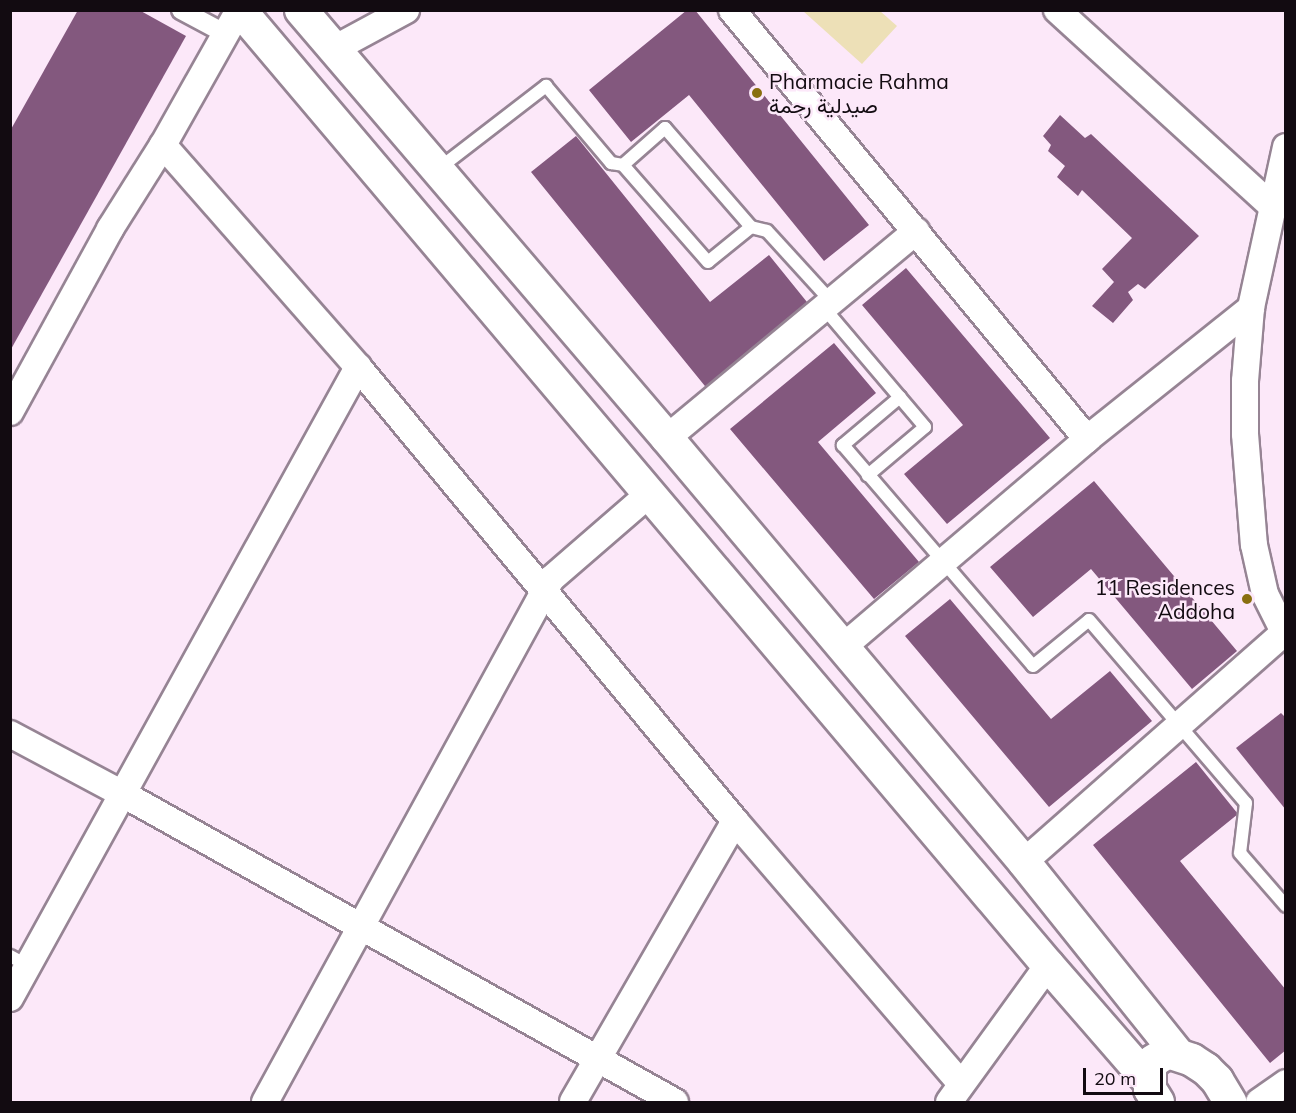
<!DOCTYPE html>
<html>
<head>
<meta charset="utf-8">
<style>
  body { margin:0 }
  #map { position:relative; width:1296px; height:1113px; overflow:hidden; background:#fce8f9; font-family:Mulish,Vazirmatn,sans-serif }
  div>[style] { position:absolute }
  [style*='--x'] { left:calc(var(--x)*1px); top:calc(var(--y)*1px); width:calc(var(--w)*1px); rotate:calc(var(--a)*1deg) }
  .green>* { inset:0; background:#ede0b7 }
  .building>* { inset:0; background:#83587e }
  .roads { filter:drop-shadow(2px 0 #968494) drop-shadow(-2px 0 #968494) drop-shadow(0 2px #968494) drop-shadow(0 -2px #968494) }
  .service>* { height:12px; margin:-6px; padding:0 6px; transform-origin:6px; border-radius:6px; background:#fff }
  .pedestrian>* { height:18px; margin:-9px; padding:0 9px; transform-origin:9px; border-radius:9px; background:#fff }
  .minor>* { height:26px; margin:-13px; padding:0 13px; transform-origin:13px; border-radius:13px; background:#fff }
  .tertiary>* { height:32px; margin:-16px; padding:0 16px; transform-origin:16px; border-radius:16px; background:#fff }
  .dots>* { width:16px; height:16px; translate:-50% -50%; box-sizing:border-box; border:3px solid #fce8f9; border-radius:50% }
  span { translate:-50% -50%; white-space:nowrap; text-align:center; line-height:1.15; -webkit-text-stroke:5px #fce8f9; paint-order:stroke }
  .poi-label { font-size:21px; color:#120b11 }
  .left { translate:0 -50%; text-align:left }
  .right { translate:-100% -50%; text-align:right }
  .frame { position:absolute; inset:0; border:12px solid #120b11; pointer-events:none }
  .scale { position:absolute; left:1083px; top:1068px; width:80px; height:27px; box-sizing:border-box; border:3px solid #120b11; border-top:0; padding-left:8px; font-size:18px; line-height:21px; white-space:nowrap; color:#120b11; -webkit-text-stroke:4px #fce8f9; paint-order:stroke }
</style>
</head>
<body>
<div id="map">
  <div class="green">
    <i style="clip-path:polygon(803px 11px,880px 11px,897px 26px,862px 64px)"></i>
  </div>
  <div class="building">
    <i style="clip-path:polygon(78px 10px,139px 10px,186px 36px,10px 351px,10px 131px)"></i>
    <i style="clip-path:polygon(687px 10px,695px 10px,869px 225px,824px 261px,689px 95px,631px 142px,589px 90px)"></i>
    <i style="clip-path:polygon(1060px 115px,1085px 138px,1091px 134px,1199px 236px,1145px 289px,1138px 284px,1128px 292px,1133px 300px,1113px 323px,1092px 306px,1114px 282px,1102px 269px,1132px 238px,1082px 190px,1078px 196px,1057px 177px,1065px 166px,1048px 151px,1051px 145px,1043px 136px)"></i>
    <i style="clip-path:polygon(576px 136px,710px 302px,769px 255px,811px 307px,709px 391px,531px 172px)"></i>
    <i style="clip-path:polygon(906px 268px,1050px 438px,947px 524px,904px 474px,963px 425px,862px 305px)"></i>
    <i style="clip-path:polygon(834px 343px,876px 393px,818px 442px,919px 562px,874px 599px,730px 429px)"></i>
    <i style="clip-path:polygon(1094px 481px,1237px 651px,1192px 689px,1091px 569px,1033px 617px,990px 567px)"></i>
    <i style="clip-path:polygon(950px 599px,1051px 719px,1110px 671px,1152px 721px,1049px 807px,905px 636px)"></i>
    <i style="clip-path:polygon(1281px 713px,1286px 718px,1286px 810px,1236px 748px)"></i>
    <i style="clip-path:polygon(1196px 762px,1238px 814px,1180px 861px,1286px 990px,1286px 1050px,1270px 1063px,1093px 845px)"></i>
  </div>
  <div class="roads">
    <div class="service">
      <i style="--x:437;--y:170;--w:138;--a:-37.6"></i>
      <i style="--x:546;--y:86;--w:101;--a:49.8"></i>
      <i style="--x:611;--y:163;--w:12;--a:9"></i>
      <i style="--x:751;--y:227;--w:55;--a:140.9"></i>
      <i style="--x:708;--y:262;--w:129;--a:-131.2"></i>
      <i style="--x:623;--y:165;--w:56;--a:-41.4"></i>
      <i style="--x:665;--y:128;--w:131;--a:49"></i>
      <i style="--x:751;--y:227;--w:16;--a:14"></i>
      <i style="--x:767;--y:231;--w:95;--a:47.6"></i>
      <i style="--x:824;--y:308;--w:156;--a:49.7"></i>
      <i style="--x:925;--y:427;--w:75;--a:139.9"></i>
      <i style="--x:900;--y:397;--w:75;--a:139.9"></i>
      <i style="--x:843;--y:445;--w:291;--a:49.3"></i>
      <i style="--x:1033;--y:666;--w:72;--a:-39.4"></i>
      <i style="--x:1089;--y:620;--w:241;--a:49.4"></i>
      <i style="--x:1246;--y:803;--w:50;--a:96.8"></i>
      <i style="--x:1240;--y:853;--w:70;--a:49"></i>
      <i style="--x:10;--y:956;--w:21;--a:29"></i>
    </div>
    <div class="pedestrian">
      <i style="--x:181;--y:10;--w:51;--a:28.1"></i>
    </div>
    <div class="minor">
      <i style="--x:732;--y:10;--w:557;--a:50.39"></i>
      <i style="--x:1057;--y:10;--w:291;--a:42.4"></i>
      <i style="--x:334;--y:49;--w:82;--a:-28.4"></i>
      <i style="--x:163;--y:145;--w:295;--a:48.7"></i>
      <i style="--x:358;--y:367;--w:590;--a:50.29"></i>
      <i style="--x:735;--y:821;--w:324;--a:120"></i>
      <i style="--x:1286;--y:147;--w:165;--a:102.3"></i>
      <i style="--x:1251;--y:308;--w:73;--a:94.7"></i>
      <i style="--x:1245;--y:381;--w:53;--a:90"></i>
      <i style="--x:1245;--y:434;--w:111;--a:85.4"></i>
      <i style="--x:1254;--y:545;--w:50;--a:77.3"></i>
      <i style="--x:1265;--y:594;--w:47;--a:63.4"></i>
      <i style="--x:10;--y:412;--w:209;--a:-61.3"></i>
      <i style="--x:110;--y:229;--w:99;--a:-57.8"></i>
      <i style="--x:163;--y:145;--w:155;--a:-60.6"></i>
      <i style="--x:667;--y:438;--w:324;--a:-39.7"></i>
      <i style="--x:843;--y:647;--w:321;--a:-40.4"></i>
      <i style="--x:1087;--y:439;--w:210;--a:-38.6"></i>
      <i style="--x:10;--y:734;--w:128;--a:28"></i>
      <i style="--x:123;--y:794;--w:632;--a:29.16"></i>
      <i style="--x:735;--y:821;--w:347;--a:49.3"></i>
      <i style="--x:1024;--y:862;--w:346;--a:-41.4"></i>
      <i style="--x:10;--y:998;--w:721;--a:-61.12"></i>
      <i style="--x:265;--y:1102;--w:596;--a:-61.33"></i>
      <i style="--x:551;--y:579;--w:130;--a:-40.9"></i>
      <i style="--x:949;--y:1102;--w:169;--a:-54.1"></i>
      <i style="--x:1259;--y:1102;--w:33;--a:-35"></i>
    </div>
    <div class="tertiary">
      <i style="--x:240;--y:10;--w:1251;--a:49.77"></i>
      <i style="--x:1048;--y:965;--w:152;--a:49"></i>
      <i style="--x:301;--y:10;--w:563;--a:49.46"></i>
      <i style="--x:667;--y:438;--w:554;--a:49.9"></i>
      <i style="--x:1024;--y:862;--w:246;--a:51.3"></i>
      <i style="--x:1158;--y:1102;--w:15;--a:-122"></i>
      <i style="--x:1150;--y:1089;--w:19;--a:-90"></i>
      <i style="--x:1150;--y:1070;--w:9;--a:-72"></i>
      <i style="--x:1153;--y:1061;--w:17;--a:-31"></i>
      <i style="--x:1168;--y:1052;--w:25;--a:18"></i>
      <i style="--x:1192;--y:1060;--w:17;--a:33"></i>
      <i style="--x:1206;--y:1069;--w:16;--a:45"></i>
      <i style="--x:1217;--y:1080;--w:26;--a:59"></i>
    </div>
  </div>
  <div class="dots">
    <i style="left:757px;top:93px;background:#896f0f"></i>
    <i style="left:1247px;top:599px;background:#896f0f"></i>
  </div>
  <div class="poi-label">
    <span class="left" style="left:769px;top:93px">Pharmacie Rahma<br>صيدلية رحمة</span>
    <span class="right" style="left:1235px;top:599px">11 Residences<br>Addoha</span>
  </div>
  <div class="frame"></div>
  <div class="scale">20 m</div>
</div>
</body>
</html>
